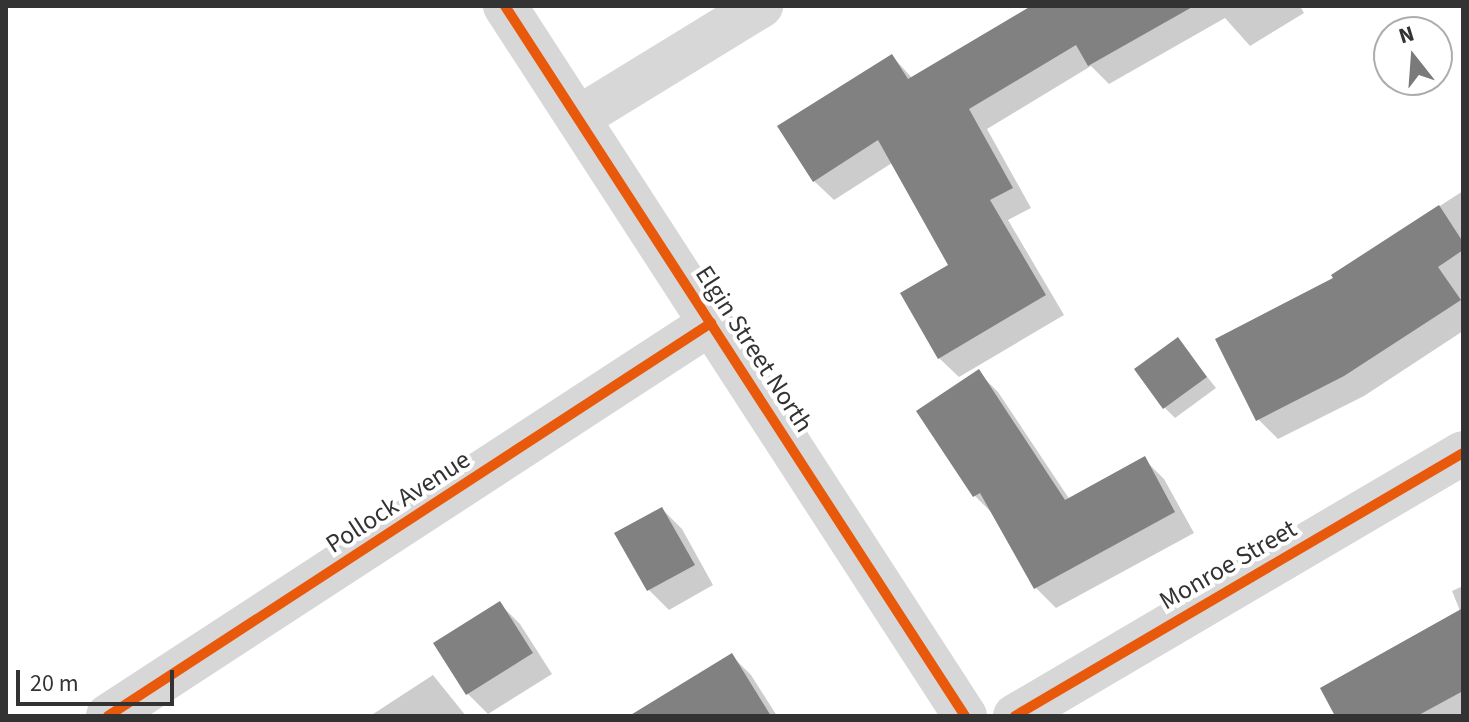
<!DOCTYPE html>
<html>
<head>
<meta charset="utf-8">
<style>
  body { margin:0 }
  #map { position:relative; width:1469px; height:722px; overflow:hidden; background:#fff; font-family:"Source Sans 3",sans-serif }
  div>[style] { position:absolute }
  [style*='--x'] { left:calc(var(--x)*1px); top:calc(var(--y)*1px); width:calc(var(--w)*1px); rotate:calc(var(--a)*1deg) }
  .shadow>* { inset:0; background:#0003 }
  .building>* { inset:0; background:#818181 }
  .minor>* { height:44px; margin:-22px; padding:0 22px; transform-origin:22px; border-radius:22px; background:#d7d7d7 }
  .cycleway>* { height:10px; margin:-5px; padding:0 5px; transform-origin:5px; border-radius:5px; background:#e8590c }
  span { translate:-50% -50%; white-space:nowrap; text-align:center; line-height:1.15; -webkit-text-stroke:8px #fff; paint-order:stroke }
  .street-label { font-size:26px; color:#333 }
  .frame { position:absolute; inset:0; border:8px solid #333; pointer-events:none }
  .north { position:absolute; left:1373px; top:16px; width:80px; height:80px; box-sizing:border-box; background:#fff; border:2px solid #adadad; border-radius:50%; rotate:343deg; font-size:22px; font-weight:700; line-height:32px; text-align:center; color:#333 }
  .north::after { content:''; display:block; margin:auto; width:28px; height:36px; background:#7a7a7a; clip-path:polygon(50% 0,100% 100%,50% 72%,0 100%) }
  .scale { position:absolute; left:16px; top:670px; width:158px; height:36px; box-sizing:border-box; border:4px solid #333; border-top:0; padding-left:10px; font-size:24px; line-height:28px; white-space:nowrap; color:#333; -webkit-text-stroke:6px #fff; paint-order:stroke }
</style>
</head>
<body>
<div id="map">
  <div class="shadow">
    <i style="clip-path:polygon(1043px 6px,1300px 6px,1304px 13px,1250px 46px,1225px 18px,1109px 84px,1091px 66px,987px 129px,1031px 208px,1008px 220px,1064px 315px,959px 377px,939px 358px,951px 266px,892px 163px,834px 200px,814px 181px,892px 56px,913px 79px)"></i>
    <i style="clip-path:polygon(1463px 191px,1463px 331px,1364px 396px,1278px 439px,1258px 419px,1336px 279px,1333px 275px)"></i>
    <i style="clip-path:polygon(1178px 340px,1216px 388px,1175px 418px,1164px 407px)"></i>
    <i style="clip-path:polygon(978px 372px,998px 392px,1070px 500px,1144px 459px,1164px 479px,1194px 533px,1056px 608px,1036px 588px,996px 517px,975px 496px)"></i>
    <i style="clip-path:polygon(662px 509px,682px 529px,713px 585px,669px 610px,649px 590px)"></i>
    <i style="clip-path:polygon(1463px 586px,1463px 618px,1452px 591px)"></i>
    <i style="clip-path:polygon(500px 604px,520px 624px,552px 674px,488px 714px,468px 694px,436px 643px)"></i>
    <i style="clip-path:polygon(1442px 653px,1463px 691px,1463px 716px,1338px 716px)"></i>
    <i style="clip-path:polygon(731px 655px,751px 675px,777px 716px,650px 716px)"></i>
    <i style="clip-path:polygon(433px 675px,466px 716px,370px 716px)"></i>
  </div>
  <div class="building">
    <i style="clip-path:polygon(1031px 6px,1194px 6px,1088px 66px,1076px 45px,969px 109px,1013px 188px,990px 200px,1046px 295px,938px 359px,900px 293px,948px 265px,878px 140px,813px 182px,777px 126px,892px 54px,908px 79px)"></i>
    <i style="clip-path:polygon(1439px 205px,1463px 242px,1463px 250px,1438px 267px,1461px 300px,1344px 376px,1256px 421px,1215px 339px,1333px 278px,1331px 275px)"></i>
    <i style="clip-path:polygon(1178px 337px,1207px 377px,1163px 409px,1134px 369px)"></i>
    <i style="clip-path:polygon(979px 369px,1065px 500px,1145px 456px,1175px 512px,1034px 589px,980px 493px,973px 497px,916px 411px)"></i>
    <i style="clip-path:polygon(662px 507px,695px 565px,647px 591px,614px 533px)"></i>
    <i style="clip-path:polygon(500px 601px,533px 653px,466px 695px,433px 643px)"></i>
    <i style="clip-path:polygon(1463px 608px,1463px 691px,1417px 716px,1335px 716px,1320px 688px)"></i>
    <i style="clip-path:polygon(732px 653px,771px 716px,629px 716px)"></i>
  </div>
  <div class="minor">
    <i style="--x:505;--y:6;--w:846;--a:57.06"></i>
    <i style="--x:578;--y:118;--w:215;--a:-31.5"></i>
    <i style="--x:108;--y:716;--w:720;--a:-33.09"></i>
    <i style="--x:1015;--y:716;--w:519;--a:-30.42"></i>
  </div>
  <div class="cycleway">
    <i style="--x:505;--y:6;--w:846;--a:57.06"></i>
    <i style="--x:108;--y:716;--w:720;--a:-33.09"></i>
    <i style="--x:1015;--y:716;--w:519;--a:-30.42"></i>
  </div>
  <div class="street-label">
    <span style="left:754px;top:349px;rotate:57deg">Elgin Street North</span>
    <span style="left:398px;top:502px;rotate:-33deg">Pollock Avenue</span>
    <span style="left:1228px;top:565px;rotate:-30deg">Monroe Street</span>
  </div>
  <div class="frame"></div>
  <div class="north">N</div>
  <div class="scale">20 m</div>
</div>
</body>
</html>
